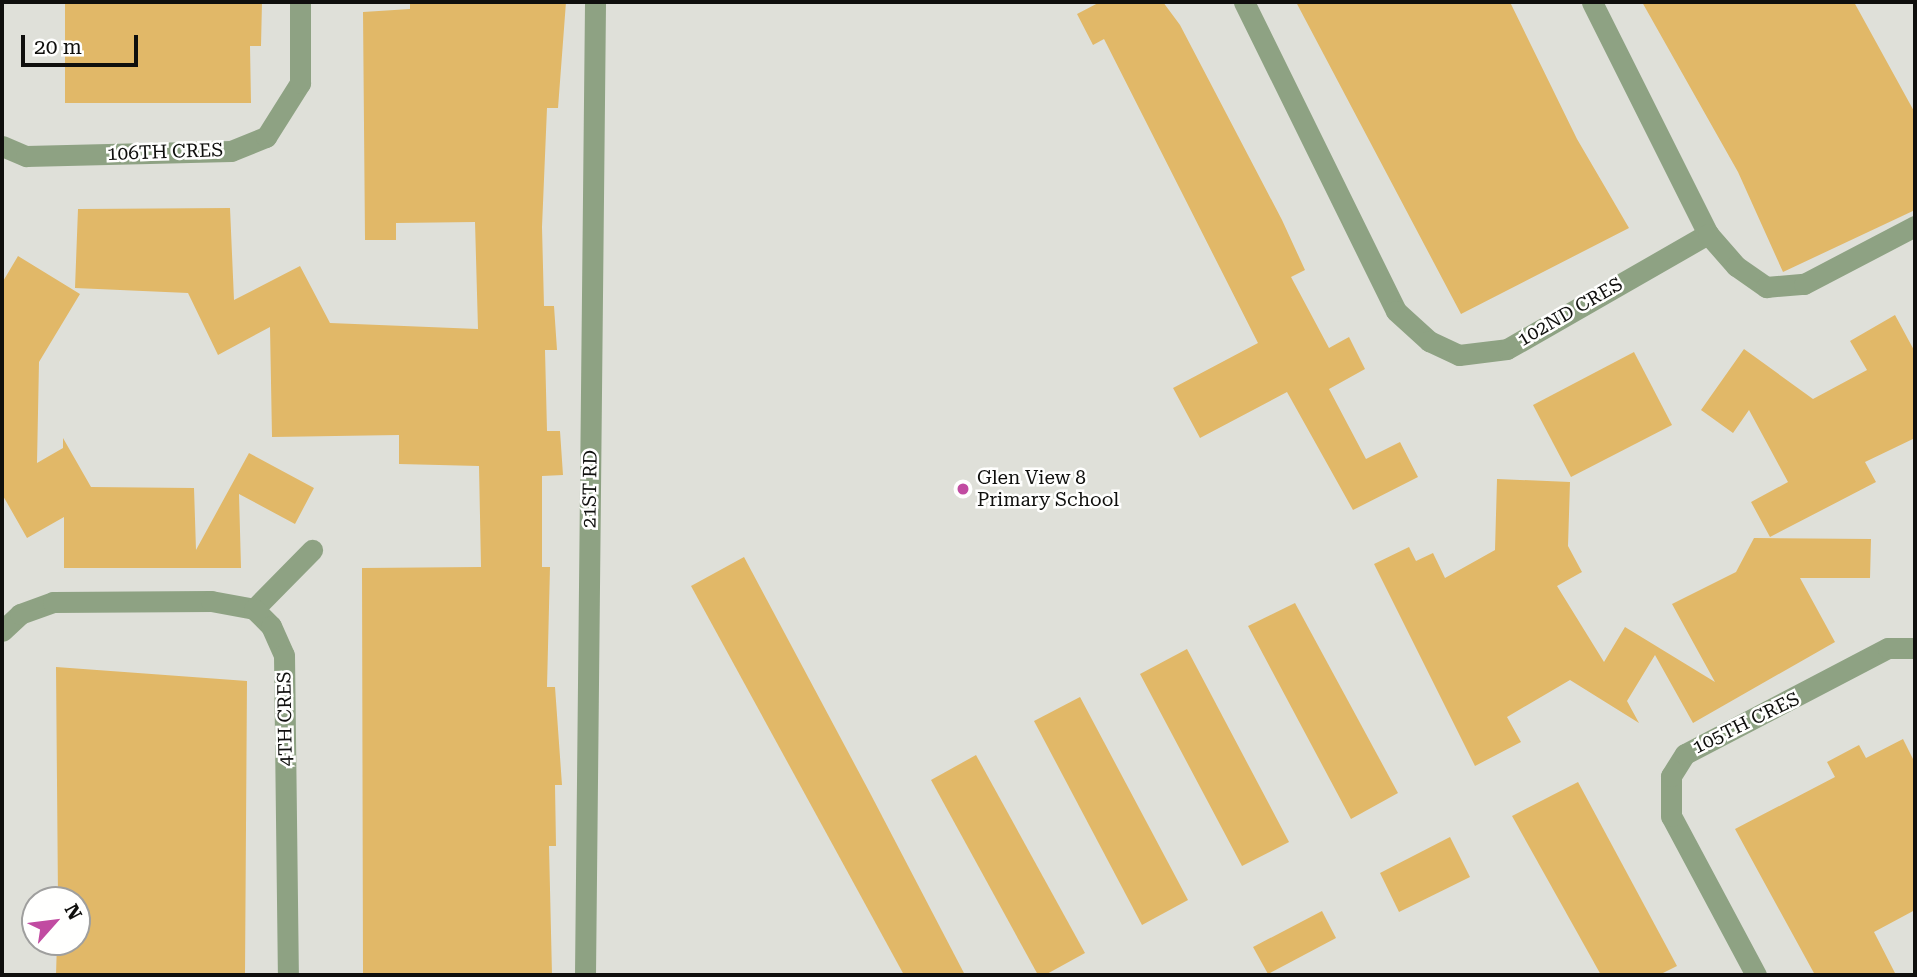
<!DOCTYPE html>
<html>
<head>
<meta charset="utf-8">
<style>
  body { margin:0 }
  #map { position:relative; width:1917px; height:977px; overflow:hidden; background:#dfe0d9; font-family:"Roboto Serif",serif }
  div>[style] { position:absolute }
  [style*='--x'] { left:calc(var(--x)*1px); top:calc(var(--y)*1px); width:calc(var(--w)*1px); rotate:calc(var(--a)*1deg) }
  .building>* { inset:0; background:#e1b868 }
  .minor>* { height:21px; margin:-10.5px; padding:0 10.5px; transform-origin:10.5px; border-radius:10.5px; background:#8ea283 }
  .dots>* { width:19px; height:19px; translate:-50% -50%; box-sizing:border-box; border:4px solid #fffffe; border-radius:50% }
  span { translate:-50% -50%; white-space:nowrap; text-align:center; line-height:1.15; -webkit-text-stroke:5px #fffffe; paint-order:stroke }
  .street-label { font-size:19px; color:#0f0f0d }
  .poi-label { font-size:19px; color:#0f0f0d }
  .left { translate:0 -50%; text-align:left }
  .frame { position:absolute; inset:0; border:4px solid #0f0f0d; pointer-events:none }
  .north { position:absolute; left:21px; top:886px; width:70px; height:70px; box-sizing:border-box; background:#fffffe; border:2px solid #9f9f9e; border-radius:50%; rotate:62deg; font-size:19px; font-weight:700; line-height:28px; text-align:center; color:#0f0f0d }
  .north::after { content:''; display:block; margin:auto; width:24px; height:32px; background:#c14ba1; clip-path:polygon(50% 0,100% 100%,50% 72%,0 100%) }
  .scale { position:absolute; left:21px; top:35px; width:117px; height:32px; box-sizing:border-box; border:4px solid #0f0f0d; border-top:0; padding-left:9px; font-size:21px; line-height:24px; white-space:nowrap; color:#0f0f0d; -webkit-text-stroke:5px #fffffe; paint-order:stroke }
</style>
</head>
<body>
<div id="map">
  <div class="building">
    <i style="clip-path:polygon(65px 2px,262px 2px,261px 46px,250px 46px,251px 103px,65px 103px)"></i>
    <i style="clip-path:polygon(410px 2px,566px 2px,558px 108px,547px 108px,542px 227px,544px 306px,554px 306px,557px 350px,545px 350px,547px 431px,560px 431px,563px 475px,542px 476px,542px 567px,550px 567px,547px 687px,555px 687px,562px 785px,555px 785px,556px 846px,549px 846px,552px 975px,363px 975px,362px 568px,481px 567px,479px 466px,399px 464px,399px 435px,272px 437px,270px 327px,218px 355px,188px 293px,75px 288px,78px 209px,230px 208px,234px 300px,300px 266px,330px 323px,478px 329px,475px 222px,396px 223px,396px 240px,365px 240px,363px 12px,410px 9px)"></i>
    <i style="clip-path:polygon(1100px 2px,1163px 2px,1180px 25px,1282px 220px,1305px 270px,1291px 277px,1329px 348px,1349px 337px,1365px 369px,1329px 389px,1366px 459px,1400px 442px,1418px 477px,1353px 510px,1287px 392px,1200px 438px,1173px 388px,1258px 343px,1104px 39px,1093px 45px,1077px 14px)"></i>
    <i style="clip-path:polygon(1296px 2px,1510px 2px,1577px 139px,1629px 228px,1461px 314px)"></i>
    <i style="clip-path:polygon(1642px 2px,1854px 2px,1915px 113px,1915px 210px,1783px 272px,1738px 172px)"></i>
    <i style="clip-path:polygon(18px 256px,80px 294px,39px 362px,37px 463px,63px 448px,63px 438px,91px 487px,194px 488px,196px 550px,249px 453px,314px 488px,295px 524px,239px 494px,241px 568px,64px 568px,64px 517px,27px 538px,2px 494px,2px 283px)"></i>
    <i style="clip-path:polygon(1895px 315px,1915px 352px,1915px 438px,1865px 462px,1876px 482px,1770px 537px,1751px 502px,1788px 482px,1749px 410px,1733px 433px,1701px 410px,1744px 349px,1813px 399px,1867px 370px,1850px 341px)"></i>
    <i style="clip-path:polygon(1634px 352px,1672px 425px,1571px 477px,1533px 405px)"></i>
    <i style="clip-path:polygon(1497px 479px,1570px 482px,1568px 546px,1582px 572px,1557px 586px,1604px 662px,1625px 627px,1715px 682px,1672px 604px,1736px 572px,1754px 538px,1871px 539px,1870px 578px,1800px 578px,1835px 642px,1693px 723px,1655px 655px,1627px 701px,1639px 723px,1570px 680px,1507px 717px,1521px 742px,1475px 766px,1374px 564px,1409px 547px,1416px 561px,1433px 553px,1445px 578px,1495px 550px)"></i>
    <i style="clip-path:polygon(744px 557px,870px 793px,965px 975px,904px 975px,691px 586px)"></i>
    <i style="clip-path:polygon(1295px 603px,1398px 793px,1351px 819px,1248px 626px)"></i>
    <i style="clip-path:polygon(1187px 649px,1289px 842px,1242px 866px,1140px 674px)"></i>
    <i style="clip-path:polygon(56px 667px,247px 681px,245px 975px,56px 975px,57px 942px,77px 942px,77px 900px,58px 898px)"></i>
    <i style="clip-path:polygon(1080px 697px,1188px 900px,1142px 925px,1034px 721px)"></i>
    <i style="clip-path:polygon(1903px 739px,1915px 763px,1915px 910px,1874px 932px,1896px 975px,1815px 975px,1735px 829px,1835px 777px,1827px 762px,1859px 745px,1866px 758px)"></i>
    <i style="clip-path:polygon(976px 755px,1085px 953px,1045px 975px,1038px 975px,931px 780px)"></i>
    <i style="clip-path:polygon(1578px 782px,1677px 966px,1659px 975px,1601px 975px,1512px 816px)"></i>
    <i style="clip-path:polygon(1450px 837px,1470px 877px,1399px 912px,1380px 873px)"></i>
    <i style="clip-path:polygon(1322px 911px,1336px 938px,1268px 974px,1253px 947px)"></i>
  </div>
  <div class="minor">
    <i style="--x:1244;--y:2;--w:344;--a:63.8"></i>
    <i style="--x:1396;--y:311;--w:45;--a:42.3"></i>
    <i style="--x:1429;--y:341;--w:33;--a:25"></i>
    <i style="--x:1459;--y:355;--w:48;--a:-7.1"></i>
    <i style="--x:1507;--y:349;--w:232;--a:-29.8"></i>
    <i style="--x:1708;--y:234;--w:259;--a:-116.6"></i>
    <i style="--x:2;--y:146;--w:26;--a:23"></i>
    <i style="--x:26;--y:156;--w:205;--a:-1.4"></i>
    <i style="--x:231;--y:151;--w:38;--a:-22"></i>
    <i style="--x:266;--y:137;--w:64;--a:-57.8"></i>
    <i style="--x:300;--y:83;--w:81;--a:-90"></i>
    <i style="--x:1708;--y:234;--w:43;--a:48.8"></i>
    <i style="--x:1736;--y:266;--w:37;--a:35"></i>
    <i style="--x:1766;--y:287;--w:38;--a:-5"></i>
    <i style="--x:1804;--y:284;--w:125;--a:-27.6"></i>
    <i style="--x:254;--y:609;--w:83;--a:-45.5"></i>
    <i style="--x:2;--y:631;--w:25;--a:-43"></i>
    <i style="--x:20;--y:614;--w:35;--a:-20"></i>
    <i style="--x:53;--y:602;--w:158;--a:-0.4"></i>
    <i style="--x:211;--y:601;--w:44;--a:10.5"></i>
    <i style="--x:254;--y:609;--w:24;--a:45"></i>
    <i style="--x:271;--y:626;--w:32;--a:66"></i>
    <i style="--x:284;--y:655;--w:320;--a:89.3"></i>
    <i style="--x:585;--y:975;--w:973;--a:-89.41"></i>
    <i style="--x:1756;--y:975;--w:180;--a:-118.1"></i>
    <i style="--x:1671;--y:816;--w:40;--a:-90"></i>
    <i style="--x:1671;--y:776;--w:26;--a:-58"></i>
    <i style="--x:1685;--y:754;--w:229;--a:-27.6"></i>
    <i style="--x:1888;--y:648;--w:27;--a:0"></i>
  </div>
  <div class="dots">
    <i style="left:963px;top:489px;background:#c14ba1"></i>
  </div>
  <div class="street-label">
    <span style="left:165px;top:152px;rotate:-2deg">106TH CRES</span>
    <span style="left:1570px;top:312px;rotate:-30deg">102ND CRES</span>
    <span style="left:590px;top:489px;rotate:-89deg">21ST RD</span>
    <span style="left:285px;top:719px;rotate:-91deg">4TH CRES</span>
    <span style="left:1746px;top:723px;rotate:-26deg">105TH CRES</span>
  </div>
  <div class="poi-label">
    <span class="left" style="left:977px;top:489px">Glen View 8<br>Primary School</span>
  </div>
  <div class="frame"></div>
  <div class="north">N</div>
  <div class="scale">20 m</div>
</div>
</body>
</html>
